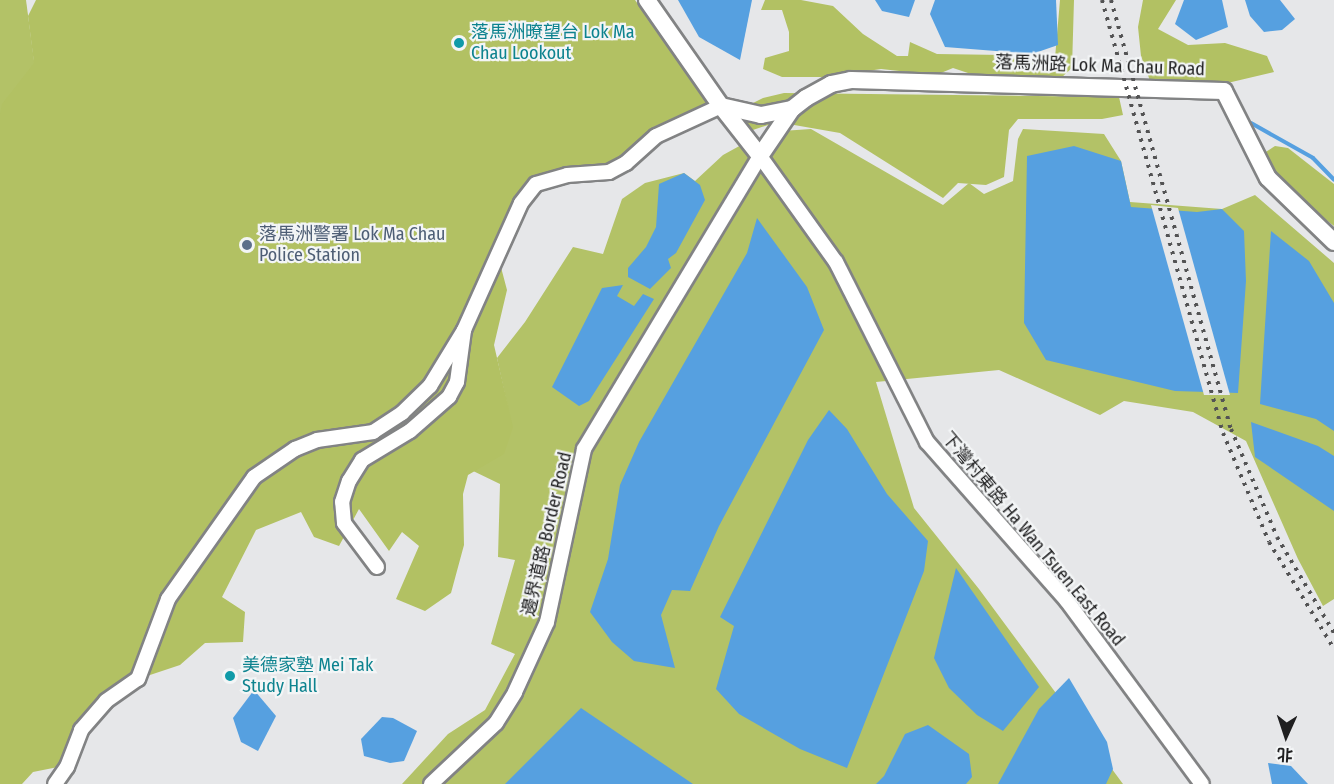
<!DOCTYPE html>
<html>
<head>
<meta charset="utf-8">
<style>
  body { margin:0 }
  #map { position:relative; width:1334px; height:784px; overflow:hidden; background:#e6e7e9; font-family:"Fira Sans Condensed","Noto Sans SC",sans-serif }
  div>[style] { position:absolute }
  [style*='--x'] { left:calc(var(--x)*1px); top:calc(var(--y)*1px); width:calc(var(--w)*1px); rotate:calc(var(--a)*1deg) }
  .green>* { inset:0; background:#b3c267 }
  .forest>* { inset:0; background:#b2c163 }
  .water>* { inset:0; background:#56a0e0 }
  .pier>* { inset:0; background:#e6e7e9 }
  .stream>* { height:4px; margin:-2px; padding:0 2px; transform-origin:2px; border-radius:2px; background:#56a0e0 }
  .roads { filter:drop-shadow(2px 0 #828384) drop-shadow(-2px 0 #828384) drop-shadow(0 2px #828384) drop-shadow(0 -2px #828384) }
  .minor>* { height:14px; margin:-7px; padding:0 7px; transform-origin:7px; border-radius:7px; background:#fff }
  .tertiary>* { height:16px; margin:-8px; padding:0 8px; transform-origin:8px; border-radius:8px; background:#fff }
  .rail>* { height:4px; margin-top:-2px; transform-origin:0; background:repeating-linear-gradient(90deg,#535354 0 3px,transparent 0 9px) }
  .dots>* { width:16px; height:16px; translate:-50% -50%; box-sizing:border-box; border:3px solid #f3f5f6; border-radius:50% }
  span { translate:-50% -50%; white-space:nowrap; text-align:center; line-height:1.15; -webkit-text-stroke:4.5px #f3f5f6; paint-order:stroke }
  .culture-label { font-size:18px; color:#0d838f }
  .left { translate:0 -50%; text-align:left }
  .street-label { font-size:18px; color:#1f1f20 }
  .service-label { font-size:18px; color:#4e5e75 }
  .north { position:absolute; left:1256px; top:706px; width:60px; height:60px; -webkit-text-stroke:4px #f3f5f6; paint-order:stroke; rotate:183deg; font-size:16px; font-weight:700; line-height:24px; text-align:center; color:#1f1f20 }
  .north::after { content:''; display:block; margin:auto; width:21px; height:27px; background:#1f1f20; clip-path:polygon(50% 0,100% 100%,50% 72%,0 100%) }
</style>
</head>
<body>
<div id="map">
  <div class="green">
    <i style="clip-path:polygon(0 0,26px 0,35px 68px,0 269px)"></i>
    <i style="clip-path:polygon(811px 129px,943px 205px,969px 183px,984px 194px,1013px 181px,1018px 139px,1023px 129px,1104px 134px,1121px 161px,1130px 202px,1222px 209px,1255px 195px,1334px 263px,1334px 599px,1323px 606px,1298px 559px,1246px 441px,1193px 412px,1124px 401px,1100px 415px,999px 370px,876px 382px,914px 508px,979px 589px,1123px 784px,402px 784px,448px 734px,485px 710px,515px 654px,491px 644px,515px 560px,498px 557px,500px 484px,469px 469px,512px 427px,497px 358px,525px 322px,573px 247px,603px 254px,622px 199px,645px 183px,684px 173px,695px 181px,723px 155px,743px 144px,782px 131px)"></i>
  </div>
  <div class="forest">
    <i style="clip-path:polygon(36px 0,635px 0,712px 106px,648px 134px,606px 168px,534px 180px,498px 256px,507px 290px,494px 345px,513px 427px,504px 454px,468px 475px,463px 494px,464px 545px,451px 593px,425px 611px,396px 599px,419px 546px,402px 532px,389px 551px,359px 509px,339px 546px,314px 537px,301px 512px,256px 530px,222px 597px,245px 612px,243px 642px,205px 643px,180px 665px,138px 679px,98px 701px,70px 758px,58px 767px,33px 772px,22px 784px,0 784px,0 114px,2px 104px,34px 63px,28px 16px)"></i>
    <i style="clip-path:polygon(765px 0,801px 0,833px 6px,863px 34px,897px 56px,908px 56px,910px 42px,937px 54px,1003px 55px,1048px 63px,1055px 58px,1060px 0,1074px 0,1072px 68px,1062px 77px,974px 75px,953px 68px,936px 75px,881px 69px,827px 77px,782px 77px,763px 69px,765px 58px,789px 51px,789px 32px,782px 10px,761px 10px)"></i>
    <i style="clip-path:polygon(1143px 0,1176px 0,1158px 29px,1188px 45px,1225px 43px,1267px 56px,1274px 72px,1185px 93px,1153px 89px,1141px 56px,1138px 27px)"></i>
    <i style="clip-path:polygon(784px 93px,1119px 97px,1123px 115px,1102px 119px,1018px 119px,1009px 130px,1004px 177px,986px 185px,958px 183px,943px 198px,840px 133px,777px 122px,741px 134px,735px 112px,763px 98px)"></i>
    <i style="clip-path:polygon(1275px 146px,1288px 148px,1334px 184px,1334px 226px,1278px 183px,1261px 155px)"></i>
  </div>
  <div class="water">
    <i style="clip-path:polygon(678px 0,752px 0,740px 60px,699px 37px)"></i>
    <i style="clip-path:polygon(875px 0,915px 0,909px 17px,882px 11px)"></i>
    <i style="clip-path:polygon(935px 0,1056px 0,1058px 45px,1032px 54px,945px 47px,930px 14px)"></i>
    <i style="clip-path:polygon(1184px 0,1222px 0,1228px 27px,1196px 40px,1175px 24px)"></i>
    <i style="clip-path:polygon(1245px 0,1280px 0,1295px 19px,1282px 30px,1264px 32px,1250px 16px)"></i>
    <i style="clip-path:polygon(1074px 146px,1121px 161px,1131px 207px,1197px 212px,1222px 209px,1244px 231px,1246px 281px,1238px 393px,1175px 391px,1046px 360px,1024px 323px,1027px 156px)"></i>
    <i style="clip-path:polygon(684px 173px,700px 185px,705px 200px,676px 253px,668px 259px,671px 268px,650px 289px,628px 277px,628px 268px,646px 247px,656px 227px,659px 184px)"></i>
    <i style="clip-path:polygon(757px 218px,807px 287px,824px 330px,719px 526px,690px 591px,672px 590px,661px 615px,675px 668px,634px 661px,612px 642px,590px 612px,608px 559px,620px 485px,639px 442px,747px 253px)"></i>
    <i style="clip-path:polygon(1271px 231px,1309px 261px,1334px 303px,1334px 431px,1316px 419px,1260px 404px)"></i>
    <i style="clip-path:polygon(623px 285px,617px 296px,634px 306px,643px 294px,654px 299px,589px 401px,579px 406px,552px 387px,602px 288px)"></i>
    <i style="clip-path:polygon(829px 410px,847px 429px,887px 494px,928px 541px,924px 571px,847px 768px,800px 749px,739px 714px,716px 689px,734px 626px,720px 617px,808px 440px)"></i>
    <i style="clip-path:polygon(1251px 422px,1318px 446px,1334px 456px,1334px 511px,1255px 457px)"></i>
    <i style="clip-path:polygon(956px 568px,1039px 687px,1003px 731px,977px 715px,949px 688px,934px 658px)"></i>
    <i style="clip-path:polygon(1069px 678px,1107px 742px,1113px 769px,1106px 784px,998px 784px,1039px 709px)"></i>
    <i style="clip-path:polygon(254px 690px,276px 716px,258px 751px,241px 742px,233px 718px)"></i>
    <i style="clip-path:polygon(581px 708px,693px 784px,505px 784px)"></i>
    <i style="clip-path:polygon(382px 717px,393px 718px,417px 731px,404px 761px,390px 763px,364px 756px,361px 739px)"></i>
    <i style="clip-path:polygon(928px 725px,969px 754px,972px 777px,966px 784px,876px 784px,884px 776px,905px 734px)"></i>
    <i style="clip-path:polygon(1268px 763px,1291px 766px,1308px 784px,1272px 784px)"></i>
  </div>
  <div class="pier">
    <i style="clip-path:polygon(1151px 205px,1178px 208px,1230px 395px,1204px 395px)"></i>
  </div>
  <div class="stream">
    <i style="--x:1251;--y:123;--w:71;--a:29.4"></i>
    <i style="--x:1313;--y:158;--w:30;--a:46"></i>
  </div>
  <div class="roads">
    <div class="minor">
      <i style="--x:377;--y:567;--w:55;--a:-126.9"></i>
      <i style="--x:344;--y:523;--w:21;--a:-95"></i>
      <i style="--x:342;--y:502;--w:22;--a:-72"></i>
      <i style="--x:349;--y:481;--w:25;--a:-58"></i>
      <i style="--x:362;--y:460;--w:56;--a:-31.1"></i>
      <i style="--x:410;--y:431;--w:52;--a:-41.1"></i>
      <i style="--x:449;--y:397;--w:17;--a:-62"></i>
      <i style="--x:457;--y:382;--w:52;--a:-82.3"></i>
      <i style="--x:55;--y:784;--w:21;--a:-55"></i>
      <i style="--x:67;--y:767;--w:40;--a:-69"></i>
      <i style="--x:81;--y:730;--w:38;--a:-49"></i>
      <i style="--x:106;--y:701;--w:39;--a:-35"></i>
      <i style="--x:138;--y:679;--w:85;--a:-69.4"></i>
      <i style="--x:168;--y:599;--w:149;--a:-54.8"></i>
      <i style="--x:254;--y:477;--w:50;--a:-34.3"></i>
      <i style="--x:295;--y:449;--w:24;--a:-22"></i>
      <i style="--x:317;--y:440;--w:57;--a:-8.1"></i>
      <i style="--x:373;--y:432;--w:35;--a:-33"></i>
      <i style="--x:402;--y:413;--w:39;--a:-44"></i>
      <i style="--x:430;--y:386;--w:66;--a:-58.7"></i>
      <i style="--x:464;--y:330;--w:139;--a:-65.8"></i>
      <i style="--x:521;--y:203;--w:24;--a:-52"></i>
      <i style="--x:536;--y:184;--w:32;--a:-16"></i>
      <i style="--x:567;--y:175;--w:42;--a:-4.1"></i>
      <i style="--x:609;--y:172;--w:19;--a:-28"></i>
      <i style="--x:626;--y:163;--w:40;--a:-42"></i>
      <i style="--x:656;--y:136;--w:72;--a:-24.8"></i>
      <i style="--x:431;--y:784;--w:89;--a:-43.2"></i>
      <i style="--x:496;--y:723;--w:36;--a:-58"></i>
      <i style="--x:515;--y:692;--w:77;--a:-65.4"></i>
      <i style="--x:547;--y:622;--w:177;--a:-77.9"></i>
      <i style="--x:584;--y:449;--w:342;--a:-59"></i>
      <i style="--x:760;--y:156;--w:130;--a:54.4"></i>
      <i style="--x:836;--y:262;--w:202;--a:63.2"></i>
      <i style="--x:927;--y:442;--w:212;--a:48.6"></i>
      <i style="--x:1067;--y:601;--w:227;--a:53.6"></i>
    </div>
    <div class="tertiary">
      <i style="--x:647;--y:0;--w:129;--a:55.1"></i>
      <i style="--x:721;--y:106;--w:41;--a:12.7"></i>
      <i style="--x:761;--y:115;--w:32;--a:-11"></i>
      <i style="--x:721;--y:106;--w:63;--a:52"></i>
      <i style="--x:760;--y:156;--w:57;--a:-55.8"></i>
      <i style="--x:792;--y:109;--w:18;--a:-38"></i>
      <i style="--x:806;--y:98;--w:29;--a:-29"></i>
      <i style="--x:831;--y:84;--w:20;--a:-11"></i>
      <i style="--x:851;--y:80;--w:373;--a:1.7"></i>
      <i style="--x:1224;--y:91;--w:97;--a:63.2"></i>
      <i style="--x:1268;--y:178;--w:92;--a:44.1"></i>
    </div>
  </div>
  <div class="rail">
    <i style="--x:1102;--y:0;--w:450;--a:74.4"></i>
    <i style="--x:1223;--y:433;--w:118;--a:67.1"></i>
    <i style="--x:1269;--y:542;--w:125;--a:58.7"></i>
    <i style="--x:1111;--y:0;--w:445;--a:74.4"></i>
    <i style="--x:1231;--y:429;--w:117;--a:66.9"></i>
    <i style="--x:1277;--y:537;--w:112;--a:59.3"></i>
  </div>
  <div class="dots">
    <i style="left:459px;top:43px;background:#0f9aa8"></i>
    <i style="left:247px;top:245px;background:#5c6f8a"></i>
    <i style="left:230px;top:676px;background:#0f9aa8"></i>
  </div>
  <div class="culture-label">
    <span class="left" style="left:471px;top:43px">落馬洲暸望台 Lok Ma<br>Chau Lookout</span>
    <span class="left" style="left:242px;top:676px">美德家塾 Mei Tak<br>Study Hall</span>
  </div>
  <div class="street-label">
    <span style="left:1100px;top:66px;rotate:2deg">落馬洲路 Lok Ma Chau Road</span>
    <span style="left:547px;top:534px;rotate:-77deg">邊界道路 Border Road</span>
    <span style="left:1033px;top:539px;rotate:50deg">下灣村東路 Ha Wan Tsuen East Road</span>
  </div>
  <div class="service-label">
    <span class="left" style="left:259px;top:245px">落馬洲警署 Lok Ma Chau<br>Police Station</span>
  </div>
  <div class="north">北</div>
</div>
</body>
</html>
